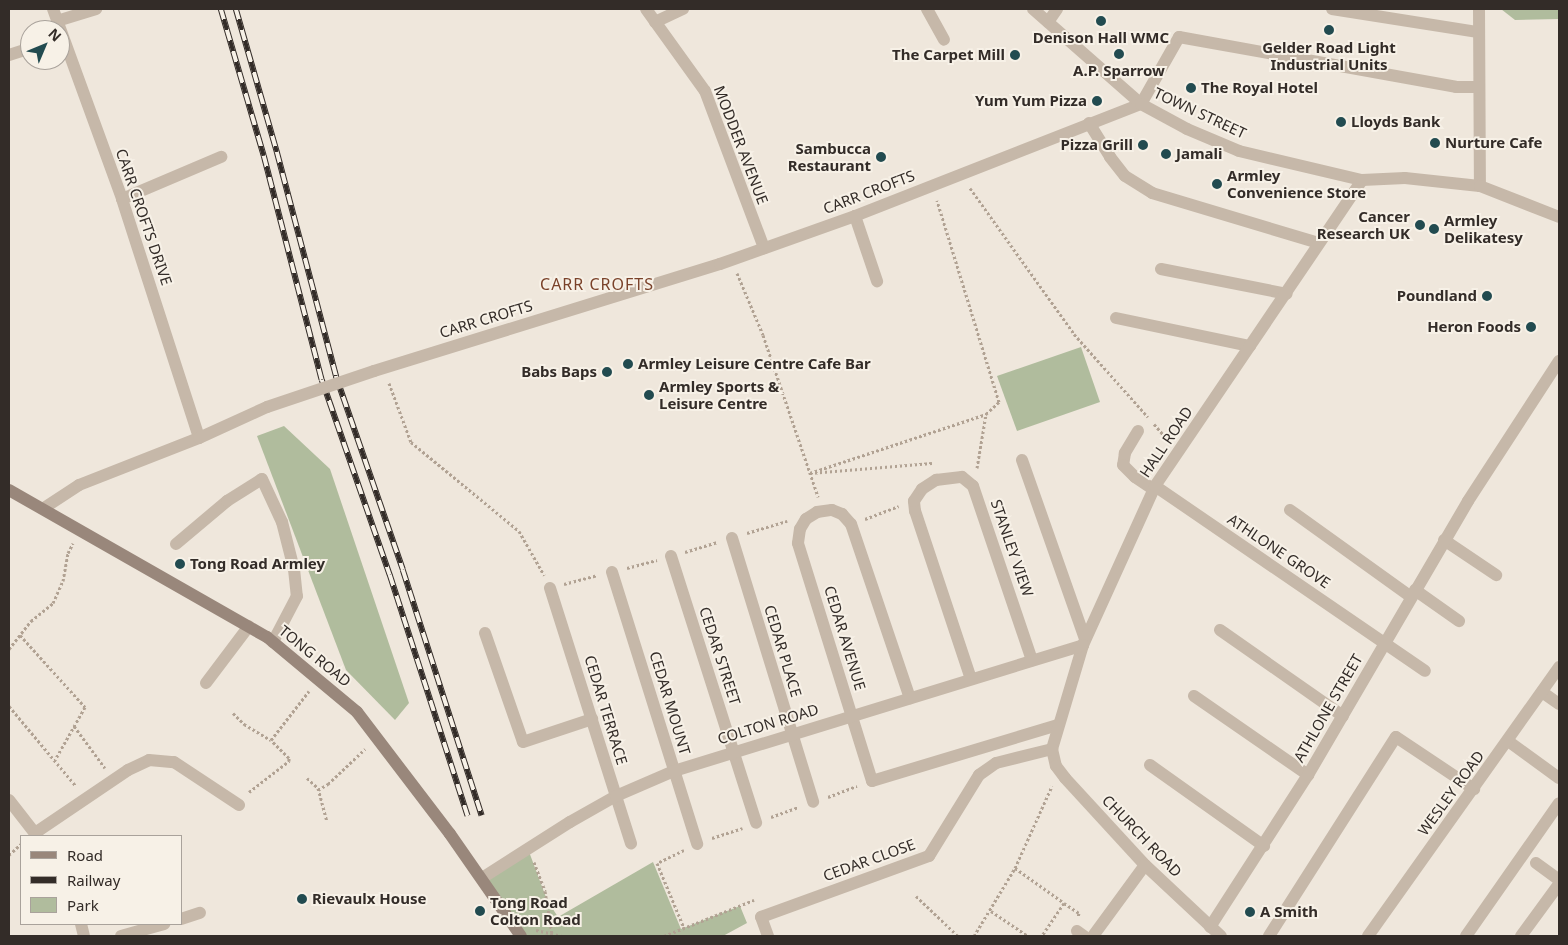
<!DOCTYPE html>
<html>
<head>
<meta charset="utf-8">
<style>
  body { margin:0 }
  #map { position:relative; width:1568px; height:945px; overflow:hidden; background:#efe7dc; font-family:"Noto Sans",sans-serif }
  div>[style] { position:absolute }
  [style*='--x'] { left:calc(var(--x)*1px); top:calc(var(--y)*1px); width:calc(var(--w)*1px); rotate:calc(var(--a)*1deg) }
  .green>* { inset:0; background:#b0bc9d }
  .path>* { height:3px; margin-top:-1.5px; transform-origin:0; background:repeating-linear-gradient(90deg,#b1a293 0 2.5px,transparent 0 5px) }
  .service>* { height:12px; margin:-6px; padding:0 6px; transform-origin:6px; border-radius:6px; background:#c6b8a9 }
  .minor>* { height:12px; margin:-6px; padding:0 6px; transform-origin:6px; border-radius:6px; background:#c6b8a9 }
  .tertiary>* { height:12px; margin:-6px; padding:0 6px; transform-origin:6px; border-radius:6px; background:#c6b8a9 }
  .secondary>* { height:12px; margin:-6px; padding:0 6px; transform-origin:6px; border-radius:6px; background:#99877b }
  .rail>* { height:5.5px; margin-top:-2.75px; transform-origin:0; background:repeating-linear-gradient(90deg,#f7f1e7 0 11px,#332c28 0 22px); box-sizing:border-box; border-block:1px solid #332c28 }
  .minor-bridge>* { height:12px; margin:-6px; padding:0 6px; transform-origin:6px; border-radius:6px; background:#c6b8a9 }
  .dots>* { width:14px; height:14px; translate:-50% -50%; box-sizing:border-box; border:2px solid #f7f1e7; border-radius:50% }
  span { translate:-50% -50%; white-space:nowrap; text-align:center; line-height:1.15; -webkit-text-stroke:4px #f7f1e7; paint-order:stroke }
  .poi-label { font-size:15px; color:#332c28; font-weight:700 }
  .right { translate:-100% -50%; text-align:right }
  .left { translate:0 -50%; text-align:left }
  .street-label { font-size:15px; color:#332c28 }
  .neighbourhood-label { font-size:16px; color:#7a422a; letter-spacing:1px }
  .frame { position:absolute; inset:0; border:10px solid #332c28; pointer-events:none }
  .legend { position:absolute; left:20px; top:835px; width:162px; height:90px; box-sizing:border-box; background:#f7f1e7; border:1px solid #a9a29b; margin:0; padding:6px 9px; list-style:none; font-size:15px; color:#332c28 }
  .legend li { display:flex; align-items:center; gap:10px; height:25px }
  .legend b { width:25px; border:1px solid #a9a29b }
  .north { position:absolute; left:20px; top:20px; width:50px; height:50px; box-sizing:border-box; background:#f7f1e7; border:1px solid #a9a29b; border-radius:50%; rotate:45deg; font-size:14px; font-weight:700; line-height:20px; text-align:center; color:#332c28 }
  .north::after { content:''; display:block; margin:auto; width:18px; height:22px; background:#224b50; clip-path:polygon(50% 0,100% 100%,50% 72%,0 100%) }
</style>
</head>
<body>
<div id="map">
  <div class="green">
    <i style="clip-path:polygon(1501px 9px,1559px 9px,1559px 19px,1515px 20px)"></i>
    <i style="clip-path:polygon(1081px 347px,1100px 402px,1017px 431px,997px 376px)"></i>
    <i style="clip-path:polygon(284px 426px,330px 469px,409px 703px,395px 720px,346px 670px,257px 436px)"></i>
    <i style="clip-path:polygon(528px 849px,547px 900px,558px 917px,653px 862px,681px 929px,740px 906px,747px 923px,723px 936px,521px 936px,482px 878px)"></i>
  </div>
  <div class="path">
    <i style="--x:970;--y:188;--w:179;--a:54.5"></i>
    <i style="--x:1074;--y:334;--w:111;--a:48.3"></i>
    <i style="--x:737;--y:273;--w:67;--a:67.2"></i>
    <i style="--x:763;--y:335;--w:171;--a:71.2"></i>
    <i style="--x:389;--y:383;--w:63;--a:69.6"></i>
    <i style="--x:411;--y:442;--w:140;--a:39.5"></i>
    <i style="--x:519;--y:531;--w:51;--a:60.4"></i>
    <i style="--x:1154;--y:424;--w:21;--a:49"></i>
    <i style="--x:932;--y:463;--w:122;--a:175.3"></i>
    <i style="--x:810;--y:473;--w:186;--a:-18.5"></i>
    <i style="--x:986;--y:414;--w:18;--a:-43"></i>
    <i style="--x:999;--y:402;--w:211;--a:-107.1"></i>
    <i style="--x:977;--y:468;--w:55;--a:-80.5"></i>
    <i style="--x:865;--y:519;--w:36;--a:-21"></i>
    <i style="--x:747;--y:533;--w:42;--a:-16.7"></i>
    <i style="--x:685;--y:552;--w:34;--a:-17"></i>
    <i style="--x:627;--y:568;--w:31;--a:-15"></i>
    <i style="--x:564;--y:584;--w:34;--a:-15"></i>
    <i style="--x:20;--y:635;--w:97;--a:47.9"></i>
    <i style="--x:85;--y:707;--w:61;--a:119.5"></i>
    <i style="--x:9;--y:649;--w:36;--a:-52"></i>
    <i style="--x:31;--y:621;--w:28;--a:-39"></i>
    <i style="--x:53;--y:603;--w:24;--a:-66"></i>
    <i style="--x:63;--y:581;--w:28;--a:-80"></i>
    <i style="--x:68;--y:553;--w:11;--a:-63"></i>
    <i style="--x:9;--y:706;--w:104;--a:50.1"></i>
    <i style="--x:233;--y:713;--w:16;--a:45"></i>
    <i style="--x:244;--y:724;--w:31;--a:31"></i>
    <i style="--x:74;--y:726;--w:52;--a:53.6"></i>
    <i style="--x:307;--y:778;--w:15;--a:42"></i>
    <i style="--x:318;--y:788;--w:34;--a:75"></i>
    <i style="--x:318;--y:790;--w:12;--a:-31"></i>
    <i style="--x:328;--y:784;--w:51;--a:-43.4"></i>
    <i style="--x:249;--y:792;--w:51;--a:-37.8"></i>
    <i style="--x:289;--y:761;--w:3;--a:-90"></i>
    <i style="--x:289;--y:758;--w:25;--a:-135"></i>
    <i style="--x:271;--y:740;--w:62;--a:-52.2"></i>
    <i style="--x:828;--y:797;--w:31;--a:-21"></i>
    <i style="--x:771;--y:817;--w:29;--a:-20"></i>
    <i style="--x:712;--y:838;--w:32;--a:-18"></i>
    <i style="--x:684;--y:850;--w:30;--a:154"></i>
    <i style="--x:657;--y:863;--w:70;--a:67.4"></i>
    <i style="--x:9;--y:855;--w:16;--a:-43"></i>
    <i style="--x:534;--y:862;--w:31;--a:69"></i>
    <i style="--x:545;--y:891;--w:44;--a:80.8"></i>
    <i style="--x:1015;--y:868;--w:60;--a:35.5"></i>
    <i style="--x:1064;--y:903;--w:40;--a:124"></i>
    <i style="--x:916;--y:896;--w:58;--a:43.6"></i>
    <i style="--x:1064;--y:903;--w:18;--a:34"></i>
    <i style="--x:1079;--y:913;--w:4;--a:104"></i>
    <i style="--x:991;--y:911;--w:45;--a:34"></i>
    <i style="--x:536;--y:930;--w:28;--a:13"></i>
    <i style="--x:664;--y:936;--w:97;--a:-21.8"></i>
    <i style="--x:974;--y:936;--w:79;--a:-58.9"></i>
    <i style="--x:1015;--y:868;--w:90;--a:-65.7"></i>
  </div>
  <div class="service">
    <i style="--x:927;--y:9;--w:35;--a:61"></i>
    <i style="--x:1332;--y:9;--w:148;--a:9"></i>
    <i style="--x:57;--y:21;--w:41;--a:-17.1"></i>
    <i style="--x:655;--y:22;--w:31;--a:-25"></i>
    <i style="--x:9;--y:55;--w:22;--a:-18"></i>
    <i style="--x:1089;--y:123;--w:40;--a:58"></i>
    <i style="--x:1110;--y:157;--w:24;--a:52"></i>
    <i style="--x:1125;--y:176;--w:32;--a:32"></i>
    <i style="--x:1152;--y:193;--w:174;--a:16.7"></i>
    <i style="--x:122;--y:199;--w:108;--a:-23"></i>
    <i style="--x:855;--y:216;--w:69;--a:71.3"></i>
    <i style="--x:1138;--y:431;--w:26;--a:121"></i>
    <i style="--x:1125;--y:453;--w:12;--a:99"></i>
    <i style="--x:1123;--y:465;--w:17;--a:45"></i>
    <i style="--x:1135;--y:477;--w:22;--a:34"></i>
    <i style="--x:1468;--y:501;--w:167;--a:-57"></i>
    <i style="--x:1290;--y:510;--w:149;--a:35.7"></i>
    <i style="--x:176;--y:544;--w:67;--a:-40.1"></i>
    <i style="--x:227;--y:501;--w:41;--a:-32.2"></i>
    <i style="--x:262;--y:479;--w:47;--a:65.1"></i>
    <i style="--x:282;--y:522;--w:49;--a:75.7"></i>
    <i style="--x:294;--y:569;--w:27;--a:84"></i>
    <i style="--x:297;--y:596;--w:52;--a:117.6"></i>
    <i style="--x:485;--y:633;--w:115;--a:70.8"></i>
    <i style="--x:523;--y:742;--w:73;--a:-18.4"></i>
    <i style="--x:206;--y:683;--w:71;--a:-53"></i>
    <i style="--x:1508;--y:741;--w:63;--a:36"></i>
    <i style="--x:872;--y:781;--w:194;--a:-16.8"></i>
    <i style="--x:1269;--y:936;--w:236;--a:-57.5"></i>
    <i style="--x:1396;--y:737;--w:94;--a:33.7"></i>
    <i style="--x:1466;--y:936;--w:162;--a:-55"></i>
    <i style="--x:1521;--y:936;--w:64;--a:-53.8"></i>
  </div>
  <div class="minor">
    <i style="--x:53;--y:9;--w:202;--a:70"></i>
    <i style="--x:122;--y:199;--w:251;--a:72.1"></i>
    <i style="--x:646;--y:9;--w:101;--a:54.3"></i>
    <i style="--x:705;--y:91;--w:168;--a:69.4"></i>
    <i style="--x:1479;--y:9;--w:177;--a:89.7"></i>
    <i style="--x:1048;--y:22;--w:16;--a:-55"></i>
    <i style="--x:1161;--y:269;--w:128;--a:11.2"></i>
    <i style="--x:1116;--y:318;--w:137;--a:11.8"></i>
    <i style="--x:374;--y:371;--w:362;--a:-17.2"></i>
    <i style="--x:720;--y:264;--w:143;--a:-19.6"></i>
    <i style="--x:855;--y:216;--w:307;--a:-21.4"></i>
    <i style="--x:1141;--y:104;--w:77;--a:-60.4"></i>
    <i style="--x:1179;--y:37;--w:281;--a:10.2"></i>
    <i style="--x:1456;--y:87;--w:23;--a:0"></i>
    <i style="--x:1022;--y:460;--w:190;--a:70.6"></i>
    <i style="--x:1155;--y:486;--w:327;--a:34.4"></i>
    <i style="--x:44;--y:508;--w:42;--a:-33.3"></i>
    <i style="--x:79;--y:485;--w:129;--a:-21.4"></i>
    <i style="--x:199;--y:438;--w:75;--a:-24.5"></i>
    <i style="--x:732;--y:538;--w:276;--a:72.9"></i>
    <i style="--x:1444;--y:540;--w:63;--a:33.9"></i>
    <i style="--x:671;--y:556;--w:280;--a:72.3"></i>
    <i style="--x:612;--y:572;--w:285;--a:72.6"></i>
    <i style="--x:550;--y:588;--w:268;--a:72.4"></i>
    <i style="--x:1415;--y:590;--w:54;--a:35.2"></i>
    <i style="--x:1220;--y:630;--w:150;--a:35"></i>
    <i style="--x:971;--y:679;--w:177;--a:-108.4"></i>
    <i style="--x:915;--y:511;--w:10;--a:-96"></i>
    <i style="--x:914;--y:501;--w:14;--a:-56"></i>
    <i style="--x:922;--y:489;--w:17;--a:-33"></i>
    <i style="--x:936;--y:480;--w:26;--a:-7"></i>
    <i style="--x:962;--y:477;--w:14;--a:39"></i>
    <i style="--x:973;--y:486;--w:184;--a:71.3"></i>
    <i style="--x:1542;--y:692;--w:21;--a:35"></i>
    <i style="--x:1194;--y:696;--w:139;--a:34.7"></i>
    <i style="--x:1052;--y:749;--w:109;--a:-73.4"></i>
    <i style="--x:1083;--y:645;--w:175;--a:-65.6"></i>
    <i style="--x:1155;--y:486;--w:369;--a:-55.9"></i>
    <i style="--x:1052;--y:749;--w:17;--a:77"></i>
    <i style="--x:1056;--y:766;--w:15;--a:53"></i>
    <i style="--x:1065;--y:778;--w:118;--a:47.4"></i>
    <i style="--x:1145;--y:865;--w:104;--a:43.1"></i>
    <i style="--x:1150;--y:765;--w:140;--a:35.4"></i>
    <i style="--x:872;--y:781;--w:249;--a:-107.3"></i>
    <i style="--x:798;--y:543;--w:14;--a:-82"></i>
    <i style="--x:800;--y:529;--w:12;--a:-59"></i>
    <i style="--x:806;--y:519;--w:13;--a:-32"></i>
    <i style="--x:817;--y:512;--w:15;--a:-8"></i>
    <i style="--x:832;--y:510;--w:11;--a:22"></i>
    <i style="--x:842;--y:514;--w:13;--a:48"></i>
    <i style="--x:851;--y:524;--w:184;--a:71.3"></i>
    <i style="--x:9;--y:800;--w:46;--a:52.1"></i>
    <i style="--x:35;--y:833;--w:112;--a:-34.1"></i>
    <i style="--x:128;--y:770;--w:23;--a:-25"></i>
    <i style="--x:149;--y:760;--w:25;--a:5"></i>
    <i style="--x:174;--y:762;--w:78;--a:33.5"></i>
    <i style="--x:1536;--y:863;--w:29;--a:36"></i>
    <i style="--x:482;--y:878;--w:104;--a:-32.5"></i>
    <i style="--x:570;--y:822;--w:53;--a:-29.5"></i>
    <i style="--x:616;--y:796;--w:63;--a:-23.3"></i>
    <i style="--x:674;--y:771;--w:428;--a:-17.1"></i>
    <i style="--x:181;--y:919;--w:20;--a:-18"></i>
    <i style="--x:81;--y:924;--w:12;--a:76"></i>
    <i style="--x:1210;--y:927;--w:181;--a:-57.2"></i>
    <i style="--x:1308;--y:775;--w:317;--a:-59.7"></i>
    <i style="--x:1077;--y:931;--w:9;--a:36"></i>
    <i style="--x:121;--y:936;--w:45;--a:-15.6"></i>
    <i style="--x:768;--y:936;--w:20;--a:-110"></i>
    <i style="--x:761;--y:917;--w:179;--a:-20"></i>
    <i style="--x:929;--y:856;--w:95;--a:-58.3"></i>
    <i style="--x:979;--y:775;--w:21;--a:-35"></i>
    <i style="--x:996;--y:763;--w:58;--a:-14"></i>
    <i style="--x:1093;--y:936;--w:88;--a:-53.8"></i>
  </div>
  <div class="tertiary">
    <i style="--x:1033;--y:9;--w:144;--a:41.3"></i>
    <i style="--x:1141;--y:104;--w:52;--a:28.5"></i>
    <i style="--x:1187;--y:129;--w:56;--a:22.9"></i>
    <i style="--x:1239;--y:151;--w:126;--a:13.3"></i>
    <i style="--x:1362;--y:180;--w:43;--a:-2.7"></i>
    <i style="--x:1405;--y:178;--w:75;--a:6.1"></i>
    <i style="--x:1480;--y:186;--w:85;--a:21.4"></i>
    <i style="--x:1368;--y:936;--w:330;--a:-54.6"></i>
  </div>
  <div class="secondary">
    <i style="--x:9;--y:490;--w:297;--a:29.7"></i>
    <i style="--x:267;--y:637;--w:117;--a:39.8"></i>
    <i style="--x:357;--y:712;--w:153;--a:52.7"></i>
    <i style="--x:450;--y:834;--w:124;--a:55.2"></i>
  </div>
  <div class="rail">
    <i style="--x:221;--y:9;--w:153;--a:73.7"></i>
    <i style="--x:264;--y:156;--w:231;--a:75.5"></i>
    <i style="--x:322;--y:380;--w:207;--a:70.8"></i>
    <i style="--x:390;--y:575;--w:253;--a:72.1"></i>
    <i style="--x:236;--y:9;--w:149;--a:74"></i>
    <i style="--x:277;--y:152;--w:232;--a:75.2"></i>
    <i style="--x:336;--y:376;--w:205;--a:70.9"></i>
    <i style="--x:403;--y:570;--w:258;--a:72.2"></i>
  </div>
  <div class="minor-bridge">
    <i style="--x:267;--y:407;--w:113;--a:-18.6"></i>
  </div>
  <div class="dots">
    <i style="left:1101px;top:21px;background:#224b50"></i>
    <i style="left:1329px;top:30px;background:#224b50"></i>
    <i style="left:1119px;top:54px;background:#224b50"></i>
    <i style="left:1015px;top:55px;background:#224b50"></i>
    <i style="left:1191px;top:88px;background:#224b50"></i>
    <i style="left:1097px;top:101px;background:#224b50"></i>
    <i style="left:1341px;top:122px;background:#224b50"></i>
    <i style="left:1435px;top:143px;background:#224b50"></i>
    <i style="left:1143px;top:145px;background:#224b50"></i>
    <i style="left:1166px;top:154px;background:#224b50"></i>
    <i style="left:881px;top:157px;background:#224b50"></i>
    <i style="left:1217px;top:184px;background:#224b50"></i>
    <i style="left:1420px;top:225px;background:#224b50"></i>
    <i style="left:1434px;top:229px;background:#224b50"></i>
    <i style="left:1487px;top:296px;background:#224b50"></i>
    <i style="left:1531px;top:327px;background:#224b50"></i>
    <i style="left:628px;top:364px;background:#224b50"></i>
    <i style="left:607px;top:372px;background:#224b50"></i>
    <i style="left:649px;top:395px;background:#224b50"></i>
    <i style="left:180px;top:564px;background:#224b50"></i>
    <i style="left:302px;top:899px;background:#224b50"></i>
    <i style="left:480px;top:911px;background:#224b50"></i>
    <i style="left:1250px;top:912px;background:#224b50"></i>
  </div>
  <div class="poi-label">
    <span style="left:1101px;top:38px">Denison Hall WMC</span>
    <span style="left:1329px;top:56px">Gelder Road Light<br>Industrial Units</span>
    <span class="right" style="left:1005px;top:55px">The Carpet Mill</span>
    <span style="left:1119px;top:71px">A.P. Sparrow</span>
    <span class="left" style="left:1201px;top:88px">The Royal Hotel</span>
    <span class="right" style="left:1087px;top:101px">Yum Yum Pizza</span>
    <span class="left" style="left:1351px;top:122px">Lloyds Bank</span>
    <span class="left" style="left:1445px;top:143px">Nurture Cafe</span>
    <span class="right" style="left:1133px;top:145px">Pizza Grill</span>
    <span class="right" style="left:871px;top:157px">Sambucca<br>Restaurant</span>
    <span class="left" style="left:1176px;top:154px">Jamali</span>
    <span class="left" style="left:1227px;top:184px">Armley<br>Convenience Store</span>
    <span class="right" style="left:1410px;top:225px">Cancer<br>Research UK</span>
    <span class="left" style="left:1444px;top:229px">Armley<br>Delikatesy</span>
    <span class="right" style="left:1477px;top:296px">Poundland</span>
    <span class="right" style="left:1521px;top:327px">Heron Foods</span>
    <span class="left" style="left:638px;top:364px">Armley Leisure Centre Cafe Bar</span>
    <span class="right" style="left:597px;top:372px">Babs Baps</span>
    <span class="left" style="left:659px;top:395px">Armley Sports &amp;<br>Leisure Centre</span>
    <span class="left" style="left:190px;top:564px">Tong Road Armley</span>
    <span class="left" style="left:312px;top:899px">Rievaulx House</span>
    <span class="left" style="left:490px;top:911px">Tong Road<br>Colton Road</span>
    <span class="left" style="left:1260px;top:912px">A Smith</span>
  </div>
  <div class="street-label">
    <span style="left:1200px;top:113px;rotate:25deg">TOWN STREET</span>
    <span style="left:741px;top:145px;rotate:69deg">MODDER AVENUE</span>
    <span style="left:869px;top:192px;rotate:-21deg">CARR CROFTS</span>
    <span style="left:144px;top:217px;rotate:71deg">CARR CROFTS DRIVE</span>
    <span style="left:486px;top:319px;rotate:-17deg">CARR CROFTS</span>
    <span style="left:1166px;top:442px;rotate:-56deg">HALL ROAD</span>
    <span style="left:1012px;top:548px;rotate:71deg">STANLEY VIEW</span>
    <span style="left:1279px;top:551px;rotate:34deg">ATHLONE GROVE</span>
    <span style="left:845px;top:638px;rotate:73deg">CEDAR AVENUE</span>
    <span style="left:783px;top:651px;rotate:73deg">CEDAR PLACE</span>
    <span style="left:315px;top:656px;rotate:39deg">TONG ROAD</span>
    <span style="left:720px;top:656px;rotate:72deg">CEDAR STREET</span>
    <span style="left:670px;top:703px;rotate:73deg">CEDAR MOUNT</span>
    <span style="left:1328px;top:708px;rotate:-60deg">ATHLONE STREET</span>
    <span style="left:606px;top:710px;rotate:73deg">CEDAR TERRACE</span>
    <span style="left:768px;top:724px;rotate:-17deg">COLTON ROAD</span>
    <span style="left:1451px;top:793px;rotate:-54deg">WESLEY ROAD</span>
    <span style="left:1142px;top:836px;rotate:46deg">CHURCH ROAD</span>
    <span style="left:869px;top:860px;rotate:-20deg">CEDAR CLOSE</span>
  </div>
  <div class="neighbourhood-label">
    <span style="left:597px;top:284px">CARR CROFTS</span>
  </div>
  <div class="frame"></div>
  <ul class="legend">
  <li><b style="height:6px;background:#99877b"></b>Road</li>
  <li><b style="height:6px;background:#332c28"></b>Railway</li>
  <li><b style="height:14px;background:#b0bc9d"></b>Park</li>
  </ul>
  <div class="north">N</div>
</div>
</body>
</html>
